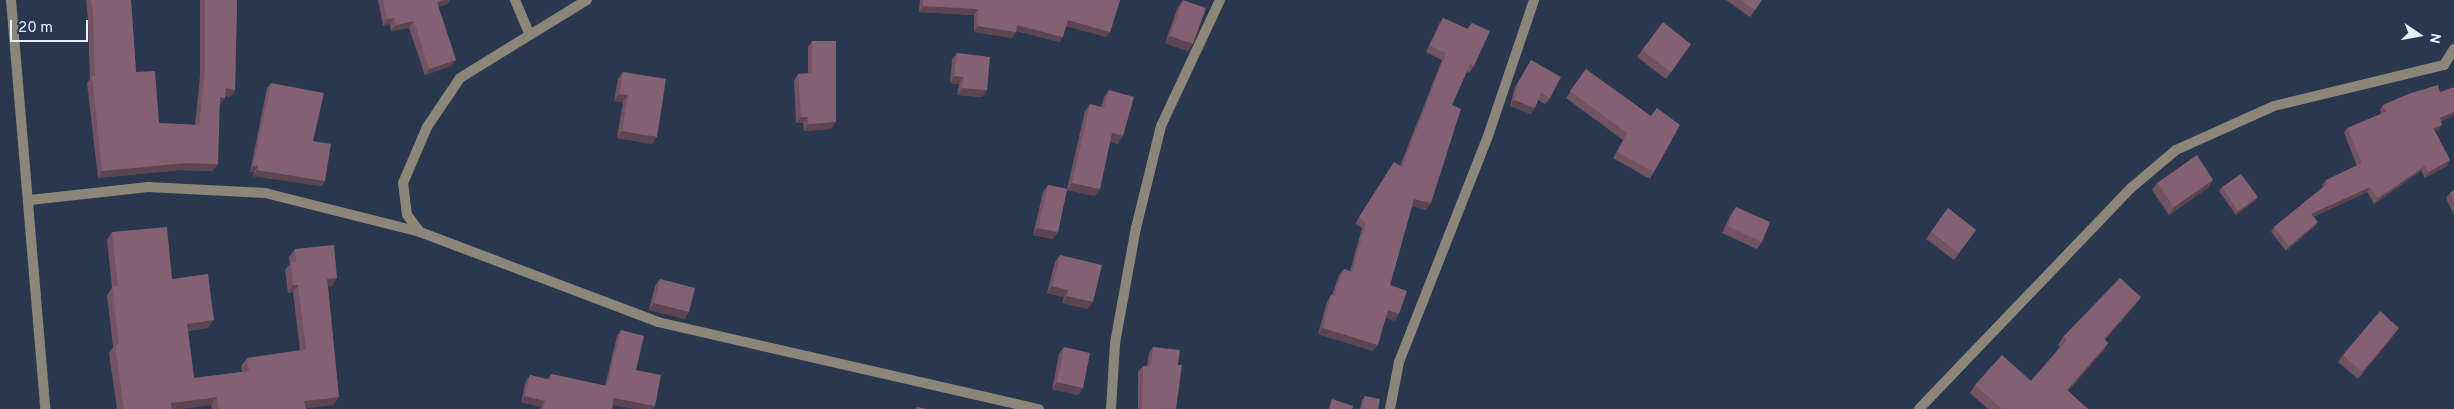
<!DOCTYPE html>
<html>
<head>
<meta charset="utf-8">
<style>
  body { margin:0 }
  #map { position:relative; width:2454px; height:409px; overflow:hidden; background:#29384f; font-family:Overpass,sans-serif }
  div>[style] { position:absolute }
  [style*='--x'] { left:calc(var(--x)*1px); top:calc(var(--y)*1px); width:calc(var(--w)*1px); rotate:calc(var(--a)*1deg) }
  .minor>* { height:10px; margin:-5px; padding:0 5px; transform-origin:5px; border-radius:5px; background:#8c8679 }
  .tertiary>* { height:10px; margin:-5px; padding:0 5px; transform-origin:5px; border-radius:5px; background:#8c8679 }
  .wall>* { inset:0; background:#715362 }
  .shaded-wall>* { inset:0; background:#5c4450 }
  .building>* { inset:0; background:#836172 }
  span { translate:-50% -50%; white-space:nowrap; text-align:center; line-height:1.15; -webkit-text-stroke:5px #29384f; paint-order:stroke }
  .north { position:absolute; left:2394px; top:10px; width:50px; height:50px; -webkit-text-stroke:4px #29384f; paint-order:stroke; rotate:102deg; font-size:14px; font-weight:700; line-height:20px; text-align:center; color:#e4eefd }
  .north::after { content:''; display:block; margin:auto; width:18px; height:22px; background:#e4eefd; clip-path:polygon(50% 0,100% 100%,50% 72%,0 100%) }
  .scale { position:absolute; left:10px; top:20px; width:78px; height:22px; box-sizing:border-box; border:2px solid #e4eefd; border-top:0; padding-left:6px; font-size:15px; line-height:18px; white-space:nowrap; color:#e4eefd; -webkit-text-stroke:4px #29384f; paint-order:stroke }
</style>
</head>
<body>
<div id="map">
  <div class="minor">
    <i style="--x:515;--y:0;--w:38;--a:67"></i>
    <i style="--x:30;--y:200;--w:119;--a:-6.3"></i>
    <i style="--x:148;--y:187;--w:117;--a:2.9"></i>
    <i style="--x:265;--y:193;--w:160;--a:14.1"></i>
    <i style="--x:420;--y:232;--w:254;--a:20.7"></i>
    <i style="--x:658;--y:322;--w:391;--a:12.9"></i>
    <i style="--x:420;--y:232;--w:21;--a:-127"></i>
    <i style="--x:407;--y:215;--w:32;--a:-97"></i>
    <i style="--x:403;--y:183;--w:61;--a:-66.8"></i>
    <i style="--x:427;--y:127;--w:59;--a:-56"></i>
    <i style="--x:460;--y:78;--w:149;--a:-31.6"></i>
    <i style="--x:1111;--y:409;--w:66;--a:-86.5"></i>
    <i style="--x:1115;--y:343;--w:117;--a:-79.7"></i>
    <i style="--x:1136;--y:228;--w:105;--a:-76.2"></i>
    <i style="--x:1161;--y:126;--w:139;--a:-64.9"></i>
    <i style="--x:1390;--y:409;--w:48;--a:-79.2"></i>
    <i style="--x:1399;--y:362;--w:243;--a:-68.5"></i>
    <i style="--x:1488;--y:136;--w:144;--a:-71.3"></i>
    <i style="--x:1919;--y:409;--w:306;--a:-46.2"></i>
    <i style="--x:2131;--y:188;--w:59;--a:-40.2"></i>
    <i style="--x:2176;--y:150;--w:107;--a:-24.2"></i>
    <i style="--x:2274;--y:106;--w:175;--a:-13.6"></i>
    <i style="--x:2444;--y:65;--w:19;--a:-58"></i>
  </div>
  <div class="tertiary">
    <i style="--x:11;--y:0;--w:410;--a:85.2"></i>
  </div>
  <div class="wall">
    <i style="clip-path:polygon(86px 0,131px 0,136px 72px,159px 123px,195px 125px,200px 76px,200px 0,237px 0,235px 90px,230px 97px,225px 96px,220px 104px,213px 171px,180px 170px,98px 178px,87px 83px,90px 79px,88px 20px)"></i>
    <i style="clip-path:polygon(378px 0,450px 0,447px 4px,438px 7px,456px 60px,451px 66px,425px 75px,409px 28px,391px 31px,390px 24px,383px 26px)"></i>
    <i style="clip-path:polygon(920px 0,1120px 0,1110px 32px,1106px 37px,1066px 26px,1060px 42px,1016px 31px,1012px 38px,974px 32px,974px 15px,919px 12px)"></i>
    <i style="clip-path:polygon(1183px 0,1188px 51px,1165px 43px,1178px 7px)"></i>
    <i style="clip-path:polygon(1726px 0,1762px 0,1750px 17px)"></i>
    <i style="clip-path:polygon(1443px 18px,1467px 29px,1472px 23px,1474px 66px,1469px 73px,1467px 71px,1452px 105px,1426px 210px,1412px 206px,1390px 285px,1395px 321px,1386px 317px,1373px 351px,1318px 334px,1327px 302px,1331px 295px,1332px 295px,1339px 275px,1344px 269px,1350px 271px,1362px 228px,1355px 224px,1390px 169px,1400px 166px,1442px 60px,1426px 52px,1439px 24px)"></i>
    <i style="clip-path:polygon(812px 41px,831px 129px,804px 131px,803px 123px,796px 123px,794px 81px,798px 74px,808px 74px,808px 47px)"></i>
    <i style="clip-path:polygon(1691px 44px,1666px 79px,1637px 57px,1642px 50px)"></i>
    <i style="clip-path:polygon(957px 53px,987px 90px,982px 97px,957px 95px,959px 84px,950px 83px,952px 60px)"></i>
    <i style="clip-path:polygon(1531px 60px,1550px 98px,1545px 104px,1538px 100px,1531px 114px,1510px 106px,1515px 87px)"></i>
    <i style="clip-path:polygon(1586px 69px,1654px 172px,1650px 179px,1613px 158px,1623px 140px,1566px 98px)"></i>
    <i style="clip-path:polygon(623px 72px,652px 144px,617px 138px,623px 102px,614px 101px,618px 79px)"></i>
    <i style="clip-path:polygon(271px 83px,313px 141px,325px 181px,321px 186px,253px 176px,254px 172px,250px 172px,267px 88px)"></i>
    <i style="clip-path:polygon(1109px 90px,1118px 144px,1110px 141px,1095px 196px,1067px 190px,1058px 232px,1053px 239px,1033px 235px,1043px 192px,1048px 185px,1067px 189px,1085px 111px,1090px 104px,1101px 107px,1104px 97px)"></i>
    <i style="clip-path:polygon(2383px 105px,2441px 121px,2439px 130px,2435px 131px,2450px 160px,2447px 166px,2425px 178px,2421px 171px,2374px 204px,2367px 192px,2313px 217px,2314px 227px,2286px 251px,2271px 232px,2274px 227px,2323px 187px,2322px 185px,2326px 180px,2357px 166px,2344px 133px,2347px 128px,2381px 114px,2380px 110px)"></i>
    <i style="clip-path:polygon(2157px 183px,2209px 187px,2169px 215px,2152px 190px)"></i>
    <i style="clip-path:polygon(2222px 187px,2255px 201px,2236px 215px,2219px 191px)"></i>
    <i style="clip-path:polygon(2454px 190px,2454px 215px,2446px 198px,2450px 193px)"></i>
    <i style="clip-path:polygon(1736px 207px,1762px 242px,1757px 249px,1722px 233px,1731px 214px)"></i>
    <i style="clip-path:polygon(1948px 208px,1976px 230px,1954px 260px,1926px 239px)"></i>
    <i style="clip-path:polygon(112px 232px,172px 279px,208px 328px,188px 331px,194px 378px,242px 372px,241px 366px,247px 358px,300px 350px,293px 292px,288px 293px,285px 270px,290px 264px,289px 257px,295px 249px,332px 286px,328px 286px,339px 397px,333px 405px,306px 408px,306px 409px,212px 409px,211px 405px,180px 409px,117px 409px,109px 353px,113px 347px,107px 295px,112px 288px,107px 240px)"></i>
    <i style="clip-path:polygon(1060px 255px,1088px 309px,1062px 303px,1064px 297px,1047px 293px,1055px 262px)"></i>
    <i style="clip-path:polygon(660px 279px,685px 319px,649px 310px,655px 286px)"></i>
    <i style="clip-path:polygon(2141px 297px,2135px 305px,2105px 340px,2108px 343px,2103px 351px,2068px 391px,2088px 409px,1988px 409px,1970px 393px,1975px 385px,2031px 381px,2060px 347px,2058px 345px,2063px 337px)"></i>
    <i style="clip-path:polygon(621px 330px,636px 370px,653px 409px,636px 409px,613px 405px,612px 409px,540px 409px,541px 407px,521px 402px,526px 381px,530px 375px,548px 379px,551px 374px,605px 386px,617px 336px)"></i>
    <i style="clip-path:polygon(2394px 335px,2358px 379px,2338px 362px,2343px 355px)"></i>
    <i style="clip-path:polygon(1064px 347px,1083px 388px,1078px 395px,1052px 389px,1059px 354px)"></i>
    <i style="clip-path:polygon(1153px 347px,1178px 365px,1176px 409px,1138px 409px,1138px 372px,1143px 366px,1147px 366px,1149px 353px)"></i>
    <i style="clip-path:polygon(1365px 396px,1378px 409px,1360px 409px,1362px 400px)"></i>
  </div>
  <div class="shaded-wall">
    <i style="clip-path:polygon(444px 0,450px 0,447px 4px,432px 8px,437px 2px)"></i>
    <i style="clip-path:polygon(923px 6px,978px 9px,974px 15px,919px 12px)"></i>
    <i style="clip-path:polygon(394px 18px,390px 24px,383px 26px,387px 19px)"></i>
    <i style="clip-path:polygon(1068px 20px,1110px 32px,1106px 37px,1064px 25px)"></i>
    <i style="clip-path:polygon(414px 21px,409px 28px,391px 31px,396px 25px)"></i>
    <i style="clip-path:polygon(1017px 25px,1063px 37px,1060px 42px,1013px 30px)"></i>
    <i style="clip-path:polygon(978px 26px,1016px 32px,1012px 38px,974px 32px)"></i>
    <i style="clip-path:polygon(1170px 36px,1193px 44px,1188px 51px,1165px 43px)"></i>
    <i style="clip-path:polygon(456px 60px,451px 66px,425px 75px,429px 69px)"></i>
    <i style="clip-path:polygon(954px 76px,964px 77px,959px 84px,950px 83px)"></i>
    <i style="clip-path:polygon(226px 88px,235px 90px,230px 97px,221px 95px)"></i>
    <i style="clip-path:polygon(962px 88px,987px 90px,982px 97px,957px 95px)"></i>
    <i style="clip-path:polygon(619px 94px,628px 95px,623px 102px,614px 101px)"></i>
    <i style="clip-path:polygon(220px 97px,225px 98px,220px 104px)"></i>
    <i style="clip-path:polygon(1514px 100px,1535px 108px,1531px 114px,1510px 106px)"></i>
    <i style="clip-path:polygon(2454px 112px,2454px 116px,2437px 123px,2440px 118px)"></i>
    <i style="clip-path:polygon(801px 117px,808px 117px,803px 123px,796px 123px)"></i>
    <i style="clip-path:polygon(836px 122px,831px 129px,804px 131px,808px 124px)"></i>
    <i style="clip-path:polygon(2442px 125px,2439px 130px,2430px 133px,2433px 128px)"></i>
    <i style="clip-path:polygon(622px 131px,657px 137px,652px 144px,617px 138px)"></i>
    <i style="clip-path:polygon(1112px 133px,1123px 136px,1118px 144px,1107px 140px)"></i>
    <i style="clip-path:polygon(2450px 160px,2447px 166px,2425px 178px,2429px 172px)"></i>
    <i style="clip-path:polygon(185px 163px,218px 164px,213px 171px,180px 170px,98px 178px,102px 171px)"></i>
    <i style="clip-path:polygon(253px 166px,258px 166px,254px 172px,250px 172px)"></i>
    <i style="clip-path:polygon(2425px 166px,2421px 171px,2374px 204px,2378px 198px)"></i>
    <i style="clip-path:polygon(257px 170px,325px 181px,321px 186px,253px 176px)"></i>
    <i style="clip-path:polygon(2213px 180px,2209px 187px,2169px 215px,2174px 207px)"></i>
    <i style="clip-path:polygon(1072px 183px,1100px 189px,1095px 196px,1067px 190px)"></i>
    <i style="clip-path:polygon(2370px 187px,2367px 192px,2308px 219px,2311px 214px)"></i>
    <i style="clip-path:polygon(2258px 197px,2255px 201px,2236px 215px,2238px 211px)"></i>
    <i style="clip-path:polygon(1414px 199px,1431px 203px,1426px 210px,1409px 205px)"></i>
    <i style="clip-path:polygon(2318px 222px,2314px 227px,2286px 251px,2289px 246px)"></i>
    <i style="clip-path:polygon(1038px 228px,1058px 232px,1053px 239px,1033px 235px)"></i>
    <i style="clip-path:polygon(337px 278px,332px 286px,321px 287px,327px 279px)"></i>
    <i style="clip-path:polygon(293px 285px,298px 285px,293px 292px,288px 293px)"></i>
    <i style="clip-path:polygon(1052px 286px,1068px 290px,1064px 297px,1047px 293px)"></i>
    <i style="clip-path:polygon(1067px 296px,1093px 302px,1088px 309px,1062px 303px)"></i>
    <i style="clip-path:polygon(2141px 297px,2135px 305px,2098px 347px,2104px 339px)"></i>
    <i style="clip-path:polygon(654px 303px,689px 312px,685px 319px,649px 310px)"></i>
    <i style="clip-path:polygon(1388px 310px,1399px 314px,1395px 321px,1383px 317px)"></i>
    <i style="clip-path:polygon(214px 320px,208px 328px,181px 332px,187px 324px)"></i>
    <i style="clip-path:polygon(1323px 328px,1378px 345px,1373px 351px,1318px 334px)"></i>
    <i style="clip-path:polygon(2399px 328px,2394px 335px,2358px 379px,2362px 372px)"></i>
    <i style="clip-path:polygon(2108px 343px,2103px 351px,2062px 398px,2067px 390px)"></i>
    <i style="clip-path:polygon(1057px 382px,1083px 388px,1078px 395px,1052px 389px)"></i>
    <i style="clip-path:polygon(525px 396px,545px 401px,541px 407px,521px 402px)"></i>
    <i style="clip-path:polygon(217px 397px,211px 405px,180px 409px,167px 409px,171px 403px)"></i>
    <i style="clip-path:polygon(339px 397px,333px 405px,299px 409px,304px 401px)"></i>
    <i style="clip-path:polygon(614px 398px,655px 406px,653px 409px,636px 409px,610px 404px)"></i>
  </div>
  <div class="building">
    <i style="clip-path:polygon(91px 0,131px 0,136px 72px,155px 71px,159px 123px,199px 125px,205px 70px,205px 0,237px 0,235px 90px,226px 88px,225px 98px,220px 97px,218px 164px,185px 163px,102px 171px,92px 76px,95px 76px,93px 13px)"></i>
    <i style="clip-path:polygon(383px 0,444px 0,437px 2px,456px 60px,429px 69px,414px 21px,396px 25px,394px 18px,387px 19px)"></i>
    <i style="clip-path:polygon(923px 0,1120px 0,1110px 32px,1068px 20px,1063px 37px,1017px 25px,1016px 32px,978px 26px,978px 9px,923px 6px)"></i>
    <i style="clip-path:polygon(1183px 0,1206px 8px,1193px 44px,1170px 36px)"></i>
    <i style="clip-path:polygon(1741px 0,1762px 0,1755px 10px)"></i>
    <i style="clip-path:polygon(1443px 18px,1468px 29px,1472px 23px,1490px 31px,1474px 66px,1470px 64px,1452px 105px,1461px 109px,1431px 203px,1414px 199px,1390px 285px,1407px 291px,1399px 314px,1388px 310px,1378px 345px,1323px 328px,1331px 295px,1334px 296px,1344px 269px,1352px 272px,1366px 222px,1359px 217px,1394px 162px,1402px 167px,1446px 53px,1430px 46px)"></i>
    <i style="clip-path:polygon(1663px 22px,1691px 44px,1671px 72px,1642px 50px)"></i>
    <i style="clip-path:polygon(812px 41px,836px 41px,836px 122px,808px 124px,808px 117px,801px 117px,798px 74px,812px 73px)"></i>
    <i style="clip-path:polygon(957px 53px,990px 57px,987px 90px,962px 88px,964px 77px,954px 76px)"></i>
    <i style="clip-path:polygon(1531px 60px,1561px 77px,1550px 98px,1541px 93px,1535px 108px,1514px 100px,1519px 81px)"></i>
    <i style="clip-path:polygon(1586px 69px,1651px 116px,1657px 108px,1680px 125px,1654px 172px,1617px 152px,1627px 133px,1570px 91px)"></i>
    <i style="clip-path:polygon(623px 72px,666px 79px,657px 137px,622px 131px,628px 95px,619px 94px)"></i>
    <i style="clip-path:polygon(271px 83px,324px 93px,313px 141px,331px 144px,325px 181px,257px 170px,258px 166px,253px 166px)"></i>
    <i style="clip-path:polygon(2438px 85px,2440px 92px,2454px 87px,2454px 112px,2440px 118px,2442px 125px,2433px 128px,2450px 160px,2429px 172px,2425px 166px,2378px 198px,2370px 187px,2311px 214px,2318px 222px,2289px 246px,2274px 227px,2327px 184px,2326px 180px,2362px 163px,2347px 128px,2386px 112px,2383px 105px,2408px 94px)"></i>
    <i style="clip-path:polygon(1109px 90px,1134px 97px,1123px 136px,1112px 133px,1100px 189px,1072px 183px,1090px 104px,1104px 108px)"></i>
    <i style="clip-path:polygon(2197px 155px,2213px 180px,2174px 207px,2157px 183px)"></i>
    <i style="clip-path:polygon(2241px 174px,2258px 197px,2238px 211px,2222px 187px)"></i>
    <i style="clip-path:polygon(1048px 185px,1067px 189px,1058px 232px,1038px 228px)"></i>
    <i style="clip-path:polygon(2454px 190px,2454px 201px,2450px 193px)"></i>
    <i style="clip-path:polygon(1736px 207px,1770px 222px,1762px 242px,1727px 226px)"></i>
    <i style="clip-path:polygon(1948px 208px,1976px 230px,1959px 253px,1931px 232px)"></i>
    <i style="clip-path:polygon(167px 227px,172px 279px,208px 274px,214px 320px,187px 324px,194px 378px,249px 371px,247px 358px,306px 350px,298px 285px,293px 285px,291px 262px,296px 262px,295px 249px,334px 245px,337px 278px,327px 279px,339px 397px,304px 401px,306px 409px,219px 409px,217px 397px,171px 403px,172px 409px,124px 409px,115px 345px,119px 344px,112px 287px,118px 286px,112px 232px)"></i>
    <i style="clip-path:polygon(1060px 255px,1102px 265px,1093px 302px,1067px 296px,1068px 290px,1052px 286px)"></i>
    <i style="clip-path:polygon(2120px 278px,2141px 297px,2104px 339px,2108px 343px,2067px 390px,2088px 409px,2002px 409px,1975px 385px,2002px 355px,2031px 381px,2067px 340px,2063px 337px)"></i>
    <i style="clip-path:polygon(660px 279px,695px 288px,689px 312px,654px 303px)"></i>
    <i style="clip-path:polygon(2380px 311px,2399px 328px,2362px 372px,2343px 355px)"></i>
    <i style="clip-path:polygon(621px 330px,644px 336px,636px 370px,661px 375px,655px 406px,614px 398px,612px 409px,543px 409px,545px 401px,525px 396px,530px 375px,550px 380px,551px 374px,607px 386px)"></i>
    <i style="clip-path:polygon(1064px 347px,1090px 353px,1083px 388px,1057px 382px)"></i>
    <i style="clip-path:polygon(1153px 347px,1180px 350px,1178px 365px,1182px 365px,1176px 409px,1162px 408px,1162px 409px,1142px 409px,1143px 366px,1150px 367px)"></i>
    <i style="clip-path:polygon(1365px 396px,1380px 399px,1378px 409px,1361px 409px)"></i>
    <i style="clip-path:polygon(1332px 399px,1353px 406px,1352px 409px,1329px 409px)"></i>
    <i style="clip-path:polygon(917px 407px,927px 409px,916px 409px)"></i>
  </div>
  <div class="north">N</div>
  <div class="scale">20 m</div>
</div>
</body>
</html>
